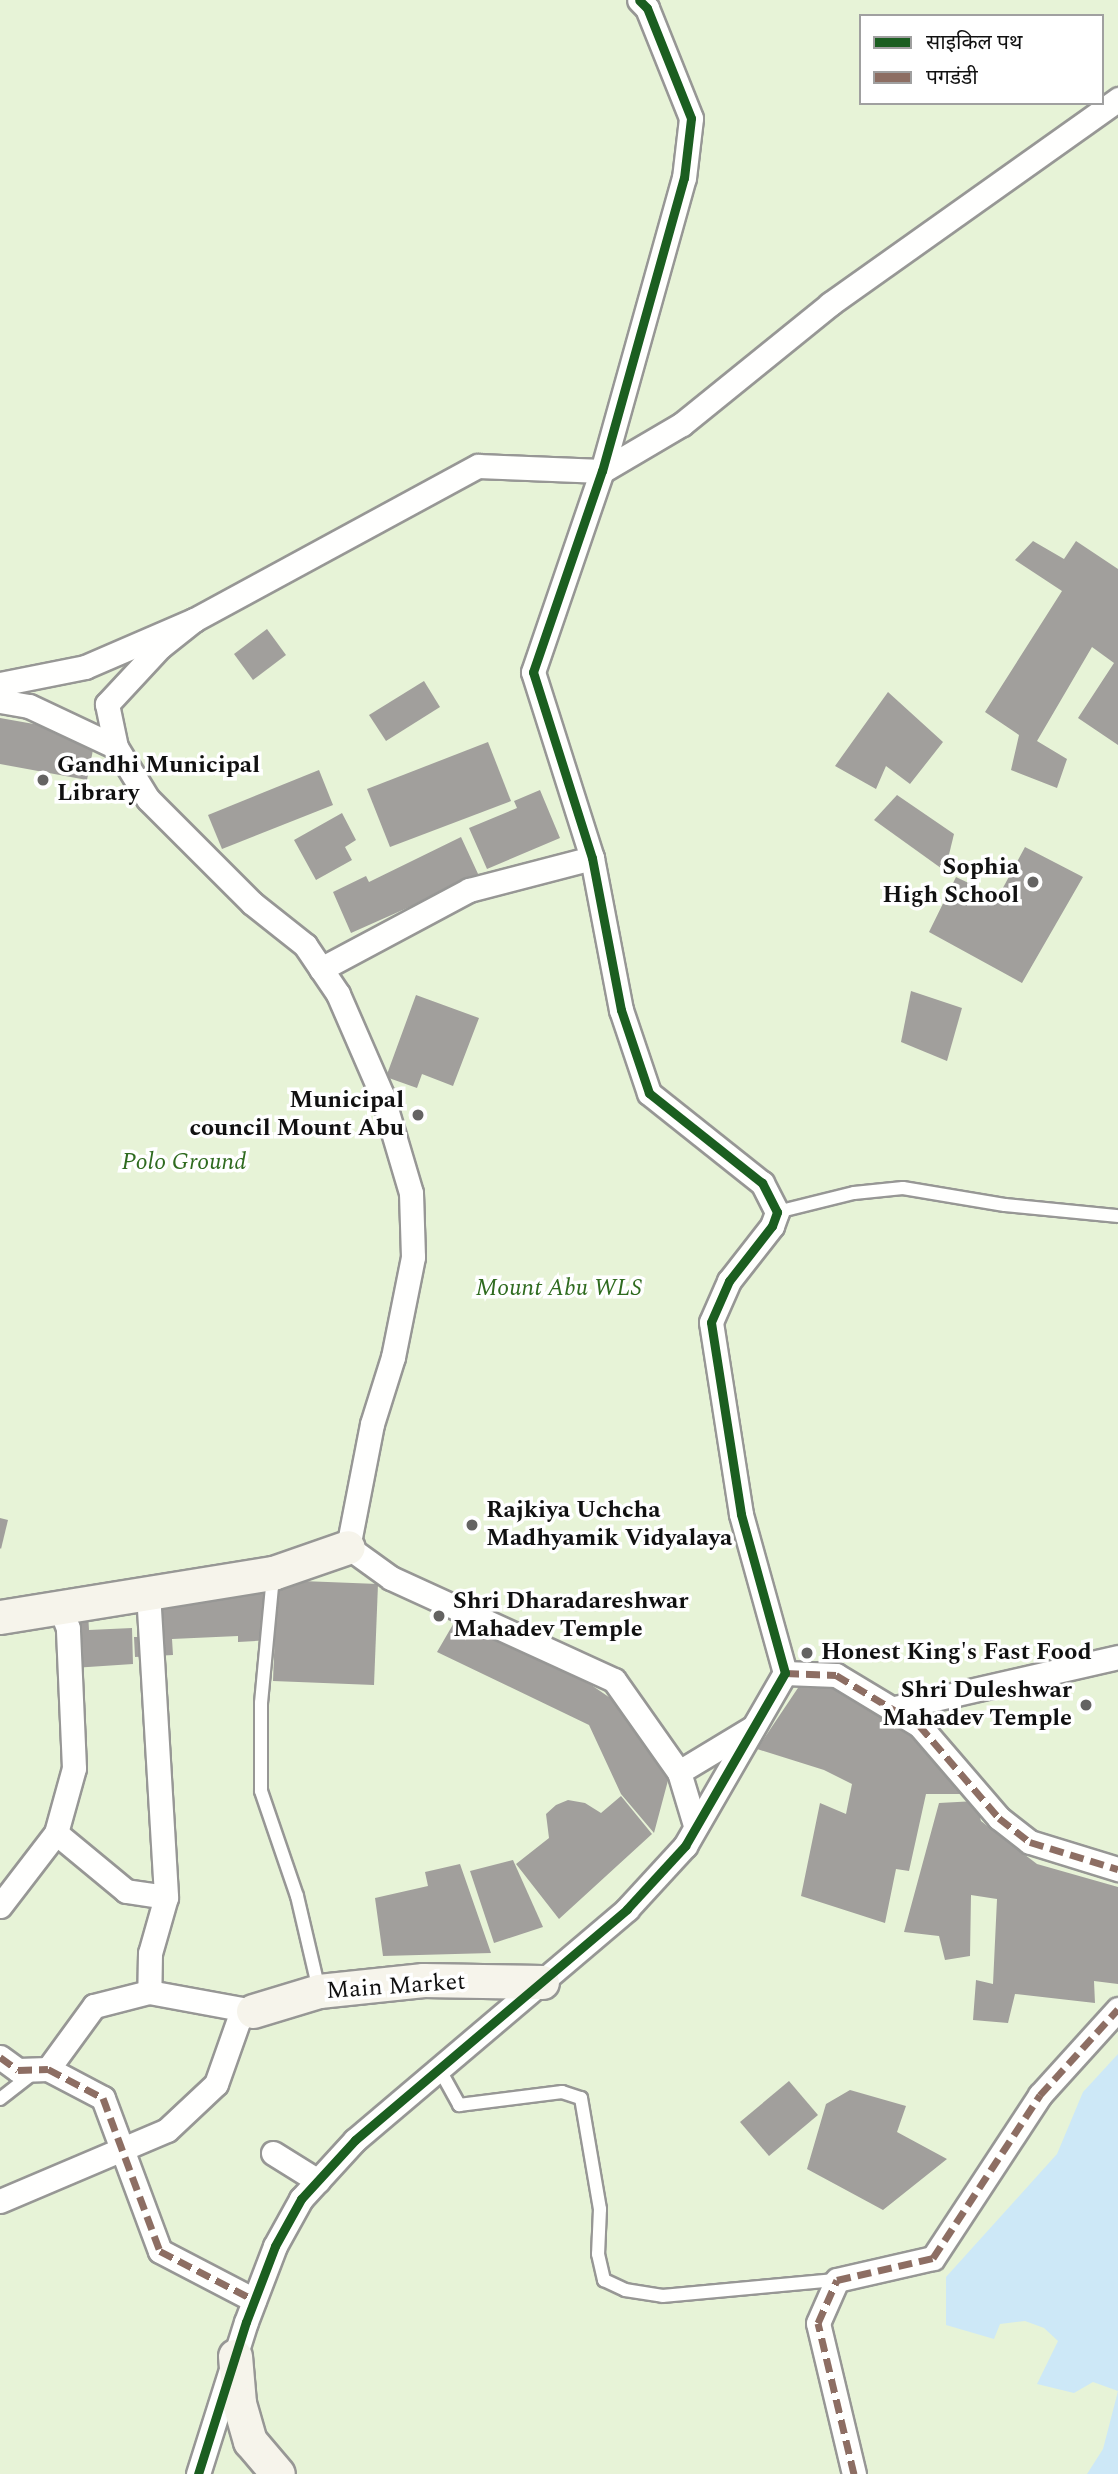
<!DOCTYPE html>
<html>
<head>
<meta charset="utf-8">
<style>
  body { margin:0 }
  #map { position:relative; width:1118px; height:2474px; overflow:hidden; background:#fdfcf7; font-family:Spectral,"Noto Sans Devanagari",serif }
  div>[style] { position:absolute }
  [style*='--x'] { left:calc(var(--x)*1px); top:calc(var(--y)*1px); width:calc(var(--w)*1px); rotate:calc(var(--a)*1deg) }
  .green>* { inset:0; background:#e7f3d7 }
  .water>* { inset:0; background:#cde8f7 }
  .building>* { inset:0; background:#a19f9c }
  .roads { filter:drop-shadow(2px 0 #979795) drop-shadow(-2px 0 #979795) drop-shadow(0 2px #979795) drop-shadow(0 -2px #979795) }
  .lane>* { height:12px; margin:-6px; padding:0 6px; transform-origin:6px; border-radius:6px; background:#fffffe }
  .street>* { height:23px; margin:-11.5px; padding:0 11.5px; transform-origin:11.5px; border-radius:11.5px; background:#fffffe }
  .secondary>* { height:33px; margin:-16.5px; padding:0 16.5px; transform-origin:16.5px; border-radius:16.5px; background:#f6f4eb }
  .quiet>* { height:7px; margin-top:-3.5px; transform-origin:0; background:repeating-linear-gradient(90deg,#8d6e63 0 14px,transparent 0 21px) }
  .cycleway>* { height:9px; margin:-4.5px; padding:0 4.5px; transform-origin:4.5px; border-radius:4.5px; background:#1b5e20 }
  .dots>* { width:19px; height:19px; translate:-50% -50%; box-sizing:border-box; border:4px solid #fff; border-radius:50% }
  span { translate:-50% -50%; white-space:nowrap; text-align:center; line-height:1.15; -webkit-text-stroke:7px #fff; paint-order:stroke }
  .poi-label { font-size:24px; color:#111; font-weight:700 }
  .left { translate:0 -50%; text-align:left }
  .right { translate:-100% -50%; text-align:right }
  .park-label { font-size:24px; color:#2f6b1f; font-style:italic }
  .street-label { font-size:24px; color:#111 }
  .legend { position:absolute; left:859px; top:14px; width:245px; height:91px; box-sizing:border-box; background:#fff; border:2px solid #a0a0a0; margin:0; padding:9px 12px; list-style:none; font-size:21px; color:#111 }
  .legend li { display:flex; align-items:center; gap:14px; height:35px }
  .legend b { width:35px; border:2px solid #a0a0a0 }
</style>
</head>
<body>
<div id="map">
  <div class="green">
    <i style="clip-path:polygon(evenodd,0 0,1118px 0,1118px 2474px,0 2474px,0 0,861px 16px,1102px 16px,1102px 103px,861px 103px,861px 16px)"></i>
  </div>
  <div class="water">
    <i style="clip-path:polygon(1118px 2054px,1118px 2391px,1093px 2382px,1074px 2393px,1037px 2384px,1058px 2341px,1044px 2328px,1025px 2321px,1000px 2324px,994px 2339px,946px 2325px,946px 2277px,1057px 2154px,1083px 2092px)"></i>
    <i style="clip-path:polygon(1118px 2391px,1118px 2474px,1087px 2474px,1103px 2449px)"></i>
  </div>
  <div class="building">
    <i style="clip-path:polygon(1033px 541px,1064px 559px,1076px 541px,1118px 569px,1118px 745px,1078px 718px,1114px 663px,1092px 647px,1037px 741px,1067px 759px,1057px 788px,1011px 770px,1019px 735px,985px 712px,1062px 591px,1015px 560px)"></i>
    <i style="clip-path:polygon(267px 629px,286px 655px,253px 680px,234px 654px)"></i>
    <i style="clip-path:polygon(424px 681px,440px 707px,386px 741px,369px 715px)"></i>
    <i style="clip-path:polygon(888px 692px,943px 742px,910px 784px,886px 766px,876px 789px,835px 766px)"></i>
    <i style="clip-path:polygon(0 718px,96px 735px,87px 780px,0 764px)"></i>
    <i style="clip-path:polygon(488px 742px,511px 801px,390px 847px,367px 789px)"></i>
    <i style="clip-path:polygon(319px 770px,333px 805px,222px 849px,208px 815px)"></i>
    <i style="clip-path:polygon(540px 790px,560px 838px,487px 869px,469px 828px,517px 808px,514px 801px)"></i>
    <i style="clip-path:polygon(897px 795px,954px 834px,945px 871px,874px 820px)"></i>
    <i style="clip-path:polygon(342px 813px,356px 840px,345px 847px,352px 860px,316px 880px,294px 840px)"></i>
    <i style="clip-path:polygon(461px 837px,479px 876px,351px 933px,333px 892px,366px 876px,369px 882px)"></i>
    <i style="clip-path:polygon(1025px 847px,1083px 877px,1022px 983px,929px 932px,956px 877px,998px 897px)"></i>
    <i style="clip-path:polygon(911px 991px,962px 1008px,947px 1061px,901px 1042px)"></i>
    <i style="clip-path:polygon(416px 995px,479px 1018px,453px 1086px,422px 1074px,417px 1088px,386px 1077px)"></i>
    <i style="clip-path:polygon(0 1518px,8px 1520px,1px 1549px,0 1548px)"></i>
    <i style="clip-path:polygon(277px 1580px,378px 1584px,374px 1685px,273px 1681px)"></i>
    <i style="clip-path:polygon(267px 1588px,270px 1640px,238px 1642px,238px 1636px,172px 1639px,173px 1655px,135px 1657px,134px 1637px,142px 1637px,139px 1595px)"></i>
    <i style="clip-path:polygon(87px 1595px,89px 1630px,132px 1628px,133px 1664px,58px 1669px,54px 1596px)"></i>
    <i style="clip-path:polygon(455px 1621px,584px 1680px,619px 1704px,670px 1773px,654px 1833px,621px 1794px,589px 1725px,437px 1652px)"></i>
    <i style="clip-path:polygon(810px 1670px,912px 1735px,971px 1794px,926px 1794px,909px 1871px,896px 1869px,885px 1923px,801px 1896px,820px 1803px,846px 1814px,852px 1784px,824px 1770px,757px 1749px)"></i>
    <i style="clip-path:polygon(621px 1796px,652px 1834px,559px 1919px,516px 1864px,549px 1838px,546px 1814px,556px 1805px,568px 1800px,585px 1803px,601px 1813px)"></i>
    <i style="clip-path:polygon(976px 1801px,981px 1821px,1037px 1864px,1118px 1887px,1118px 1984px,1094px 1981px,1095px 2003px,1015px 1994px,1008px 2023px,973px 2020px,976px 1980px,993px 1984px,997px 1899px,971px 1895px,970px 1956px,945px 1960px,939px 1936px,904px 1932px,939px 1803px)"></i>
    <i style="clip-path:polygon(513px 1860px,543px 1927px,494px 1943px,470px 1871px)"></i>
    <i style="clip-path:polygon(460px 1864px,491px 1953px,383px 1956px,375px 1898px,428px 1886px,425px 1872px)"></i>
    <i style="clip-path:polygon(789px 2081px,818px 2115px,769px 2156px,740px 2122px)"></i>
    <i style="clip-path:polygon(850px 2090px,906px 2106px,897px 2132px,947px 2159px,883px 2210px,807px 2169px,826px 2104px)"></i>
  </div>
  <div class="roads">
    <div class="lane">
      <i style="--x:777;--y:1212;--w:79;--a:-13.9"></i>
      <i style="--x:854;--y:1193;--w:49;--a:-5.8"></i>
      <i style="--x:903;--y:1188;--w:103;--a:9.5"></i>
      <i style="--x:1005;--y:1205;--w:114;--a:5.6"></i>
      <i style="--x:273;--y:1576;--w:128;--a:95.4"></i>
      <i style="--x:261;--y:1703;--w:88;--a:90"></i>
      <i style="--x:261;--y:1791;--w:111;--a:71.1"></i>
      <i style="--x:297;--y:1896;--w:97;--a:76.8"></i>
      <i style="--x:441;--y:2072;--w:38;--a:61"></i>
      <i style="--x:459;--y:2105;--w:104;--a:-7.2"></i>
      <i style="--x:562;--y:2092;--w:20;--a:18"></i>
      <i style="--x:581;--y:2098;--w:113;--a:80.3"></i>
      <i style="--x:600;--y:2209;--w:45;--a:92.5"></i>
      <i style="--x:598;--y:2254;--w:27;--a:77"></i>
      <i style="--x:604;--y:2280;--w:23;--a:25"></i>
      <i style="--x:625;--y:2290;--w:38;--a:9"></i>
      <i style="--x:663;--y:2296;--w:175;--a:-5.3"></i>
      <i style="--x:0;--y:2099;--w:46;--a:-37.9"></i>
    </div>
    <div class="street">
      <i style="--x:194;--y:620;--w:43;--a:141.5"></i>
      <i style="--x:160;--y:647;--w:78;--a:132.9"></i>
      <i style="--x:107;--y:704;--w:44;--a:78.2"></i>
      <i style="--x:116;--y:747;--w:61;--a:58.4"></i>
      <i style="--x:148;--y:799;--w:147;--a:45"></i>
      <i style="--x:252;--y:903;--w:68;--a:38.4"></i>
      <i style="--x:305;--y:945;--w:59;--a:56"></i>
      <i style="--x:338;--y:994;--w:110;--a:66.5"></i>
      <i style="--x:382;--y:1095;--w:102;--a:73.5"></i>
      <i style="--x:411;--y:1193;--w:64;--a:88.2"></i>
      <i style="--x:413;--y:1257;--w:102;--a:101.3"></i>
      <i style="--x:393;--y:1357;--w:70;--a:107.4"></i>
      <i style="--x:372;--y:1424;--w:125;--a:101"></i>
      <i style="--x:348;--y:1547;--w:53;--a:35.8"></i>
      <i style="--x:391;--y:1578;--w:245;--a:24.6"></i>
      <i style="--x:614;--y:1680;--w:113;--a:54.8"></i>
      <i style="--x:679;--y:1772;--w:55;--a:73.2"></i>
      <i style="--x:0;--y:684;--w:87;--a:-11.3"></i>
      <i style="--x:85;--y:667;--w:119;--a:-23.3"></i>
      <i style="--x:194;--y:620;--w:323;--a:-28.5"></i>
      <i style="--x:478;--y:466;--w:124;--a:2.3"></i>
      <i style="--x:602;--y:471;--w:93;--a:-30.4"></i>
      <i style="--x:682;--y:424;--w:191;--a:-39"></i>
      <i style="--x:830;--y:304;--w:354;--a:-35.4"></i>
      <i style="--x:0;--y:701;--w:29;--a:10"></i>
      <i style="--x:29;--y:706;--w:96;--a:25.2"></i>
      <i style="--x:321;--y:969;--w:168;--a:-28.1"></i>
      <i style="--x:469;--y:890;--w:127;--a:-14.6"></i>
      <i style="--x:148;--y:1592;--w:306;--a:86.6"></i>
      <i style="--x:166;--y:1897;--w:58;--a:105.9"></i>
      <i style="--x:150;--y:1953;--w:39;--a:91"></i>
      <i style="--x:785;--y:1673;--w:51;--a:2.2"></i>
      <i style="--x:836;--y:1675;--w:97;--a:31.1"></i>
      <i style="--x:919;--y:1725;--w:123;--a:49.3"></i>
      <i style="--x:999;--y:1818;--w:39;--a:38"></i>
      <i style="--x:1030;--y:1842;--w:92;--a:17.1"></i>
      <i style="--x:891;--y:1709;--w:233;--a:-12.9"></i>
      <i style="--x:679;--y:1772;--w:85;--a:-31.1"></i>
      <i style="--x:56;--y:1833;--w:91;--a:39.6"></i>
      <i style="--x:126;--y:1891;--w:40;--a:8.5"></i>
      <i style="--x:0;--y:1906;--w:92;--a:-52.5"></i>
      <i style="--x:56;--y:1833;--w:67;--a:-74.5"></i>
      <i style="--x:74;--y:1768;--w:140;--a:-92.5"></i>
      <i style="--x:68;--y:1628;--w:24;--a:-112"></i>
      <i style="--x:0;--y:2057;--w:22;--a:36"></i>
      <i style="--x:18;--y:2070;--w:30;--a:-2"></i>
      <i style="--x:48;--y:2069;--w:62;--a:27.8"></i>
      <i style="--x:103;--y:2098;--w:163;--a:69.6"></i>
      <i style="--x:160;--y:2251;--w:106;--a:27.5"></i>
      <i style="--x:48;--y:2069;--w:78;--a:-53.9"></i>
      <i style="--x:94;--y:2006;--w:57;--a:-14.3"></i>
      <i style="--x:149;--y:1992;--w:106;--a:10.4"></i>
      <i style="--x:273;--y:2153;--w:53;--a:31.9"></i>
      <i style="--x:0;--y:2201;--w:181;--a:-23"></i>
      <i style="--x:167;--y:2130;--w:67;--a:-43.2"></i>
      <i style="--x:216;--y:2084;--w:69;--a:-70.5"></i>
      <i style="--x:239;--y:2019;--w:16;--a:-30"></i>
      <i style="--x:198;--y:2474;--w:159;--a:-72.5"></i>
      <i style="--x:246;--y:2322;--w:81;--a:-69.1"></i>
      <i style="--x:275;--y:2246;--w:54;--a:-61"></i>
      <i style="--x:301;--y:2199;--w:80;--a:-47.5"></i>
      <i style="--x:355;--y:2140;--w:357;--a:-40.3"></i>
      <i style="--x:627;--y:1909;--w:86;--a:-47.4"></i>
      <i style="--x:685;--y:1846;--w:200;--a:-60"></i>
      <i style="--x:785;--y:1673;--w:165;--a:-105.5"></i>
      <i style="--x:741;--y:1514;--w:194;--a:-98.9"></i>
      <i style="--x:711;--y:1322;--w:45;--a:-66.3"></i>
      <i style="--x:729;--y:1281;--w:70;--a:-52"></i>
      <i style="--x:772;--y:1226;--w:15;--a:-70"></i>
      <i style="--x:777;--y:1212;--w:33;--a:-117"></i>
      <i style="--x:762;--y:1183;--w:144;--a:-141.5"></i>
      <i style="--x:649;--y:1093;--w:88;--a:-108.6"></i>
      <i style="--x:621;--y:1010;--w:155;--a:-100.8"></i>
      <i style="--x:592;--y:858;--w:195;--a:-107.6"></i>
      <i style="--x:533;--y:672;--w:213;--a:-71.1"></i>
      <i style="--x:602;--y:471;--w:304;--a:-74.4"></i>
      <i style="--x:684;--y:178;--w:60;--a:-83.3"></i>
      <i style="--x:691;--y:118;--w:118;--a:-111.8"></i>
      <i style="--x:647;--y:8;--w:11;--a:-135"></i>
      <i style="--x:854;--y:2474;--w:155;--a:-103.4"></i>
      <i style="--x:818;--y:2323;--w:47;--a:-66.2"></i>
      <i style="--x:837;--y:2280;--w:98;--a:-12.9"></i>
      <i style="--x:933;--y:2258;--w:195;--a:-56.7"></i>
      <i style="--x:1040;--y:2095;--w:116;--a:-47.8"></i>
    </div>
    <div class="secondary">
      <i style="--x:0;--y:1617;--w:277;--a:-9.2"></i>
      <i style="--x:273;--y:1573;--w:79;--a:-19.1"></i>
      <i style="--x:253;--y:2011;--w:69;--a:-16.9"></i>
      <i style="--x:319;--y:1991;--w:105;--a:-6"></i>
      <i style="--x:423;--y:1980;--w:119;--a:1"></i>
      <i style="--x:235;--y:2356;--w:47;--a:85.1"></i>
      <i style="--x:239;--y:2403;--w:40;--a:74"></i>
      <i style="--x:250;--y:2441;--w:43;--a:49.7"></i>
    </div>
  </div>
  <div class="quiet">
    <i style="--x:785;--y:1673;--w:51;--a:2.2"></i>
    <i style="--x:836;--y:1675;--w:97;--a:31.1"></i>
    <i style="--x:919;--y:1725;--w:123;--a:49.3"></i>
    <i style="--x:999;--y:1818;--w:39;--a:38"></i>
    <i style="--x:1030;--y:1842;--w:92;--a:17.1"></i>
    <i style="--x:0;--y:2057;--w:22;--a:36"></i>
    <i style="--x:18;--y:2070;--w:30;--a:-2"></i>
    <i style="--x:48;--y:2069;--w:62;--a:27.8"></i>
    <i style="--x:103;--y:2098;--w:163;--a:69.6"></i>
    <i style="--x:160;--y:2251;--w:106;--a:27.5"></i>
    <i style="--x:854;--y:2474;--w:155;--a:-103.4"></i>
    <i style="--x:818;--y:2323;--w:47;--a:-66.2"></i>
    <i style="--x:837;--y:2280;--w:98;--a:-12.9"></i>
    <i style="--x:933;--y:2258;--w:195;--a:-56.7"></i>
    <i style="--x:1040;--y:2095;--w:116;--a:-47.8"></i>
  </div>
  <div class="cycleway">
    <i style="--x:198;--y:2474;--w:159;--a:-72.5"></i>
    <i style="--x:246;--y:2322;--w:81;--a:-69.1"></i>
    <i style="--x:275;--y:2246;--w:54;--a:-61"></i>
    <i style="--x:301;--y:2199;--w:80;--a:-47.5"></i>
    <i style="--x:355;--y:2140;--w:357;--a:-40.3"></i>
    <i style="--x:627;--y:1909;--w:86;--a:-47.4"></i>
    <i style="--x:685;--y:1846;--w:200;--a:-60"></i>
    <i style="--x:785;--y:1673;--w:165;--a:-105.5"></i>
    <i style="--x:741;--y:1514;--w:194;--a:-98.9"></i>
    <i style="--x:711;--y:1322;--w:45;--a:-66.3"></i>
    <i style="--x:729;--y:1281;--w:70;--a:-52"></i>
    <i style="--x:772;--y:1226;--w:15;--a:-70"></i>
    <i style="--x:777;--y:1212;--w:33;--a:-117"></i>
    <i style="--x:762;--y:1183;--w:144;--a:-141.5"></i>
    <i style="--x:649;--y:1093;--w:88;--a:-108.6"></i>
    <i style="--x:621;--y:1010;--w:155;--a:-100.8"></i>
    <i style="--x:592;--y:858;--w:195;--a:-107.6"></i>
    <i style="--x:533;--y:672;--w:213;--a:-71.1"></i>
    <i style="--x:602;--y:471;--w:304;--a:-74.4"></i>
    <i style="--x:684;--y:178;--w:60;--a:-83.3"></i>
    <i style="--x:691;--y:118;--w:118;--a:-111.8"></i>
    <i style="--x:647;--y:8;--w:11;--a:-135"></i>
  </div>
  <div class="dots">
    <i style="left:43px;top:780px;background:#646362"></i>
    <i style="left:1033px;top:882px;background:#646362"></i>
    <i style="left:418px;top:1115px;background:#646362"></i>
    <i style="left:472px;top:1525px;background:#646362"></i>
    <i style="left:439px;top:1616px;background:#646362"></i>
    <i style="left:807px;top:1653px;background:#646362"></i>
    <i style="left:1086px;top:1705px;background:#646362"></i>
  </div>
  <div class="poi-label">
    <span class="left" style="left:57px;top:780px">Gandhi Municipal<br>Library</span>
    <span class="right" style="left:1019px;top:882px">Sophia<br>High School</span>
    <span class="right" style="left:404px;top:1115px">Municipal<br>council Mount Abu</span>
    <span class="left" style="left:486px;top:1525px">Rajkiya Uchcha<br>Madhyamik Vidyalaya</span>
    <span class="left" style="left:453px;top:1616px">Shri Dharadareshwar<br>Mahadev Temple</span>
    <span class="left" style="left:821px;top:1653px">Honest King's Fast Food</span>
    <span class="right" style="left:1072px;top:1705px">Shri Duleshwar<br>Mahadev Temple</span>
  </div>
  <div class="park-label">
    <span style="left:184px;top:1163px">Polo Ground</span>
    <span style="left:559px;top:1289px">Mount Abu WLS</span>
  </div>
  <div class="street-label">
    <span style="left:396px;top:1987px;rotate:-4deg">Main Market</span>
  </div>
  <ul class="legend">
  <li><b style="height:9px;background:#1b5e20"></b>साइकिल पथ</li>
  <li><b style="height:9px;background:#8d6e63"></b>पगडंडी</li>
  </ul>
</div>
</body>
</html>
